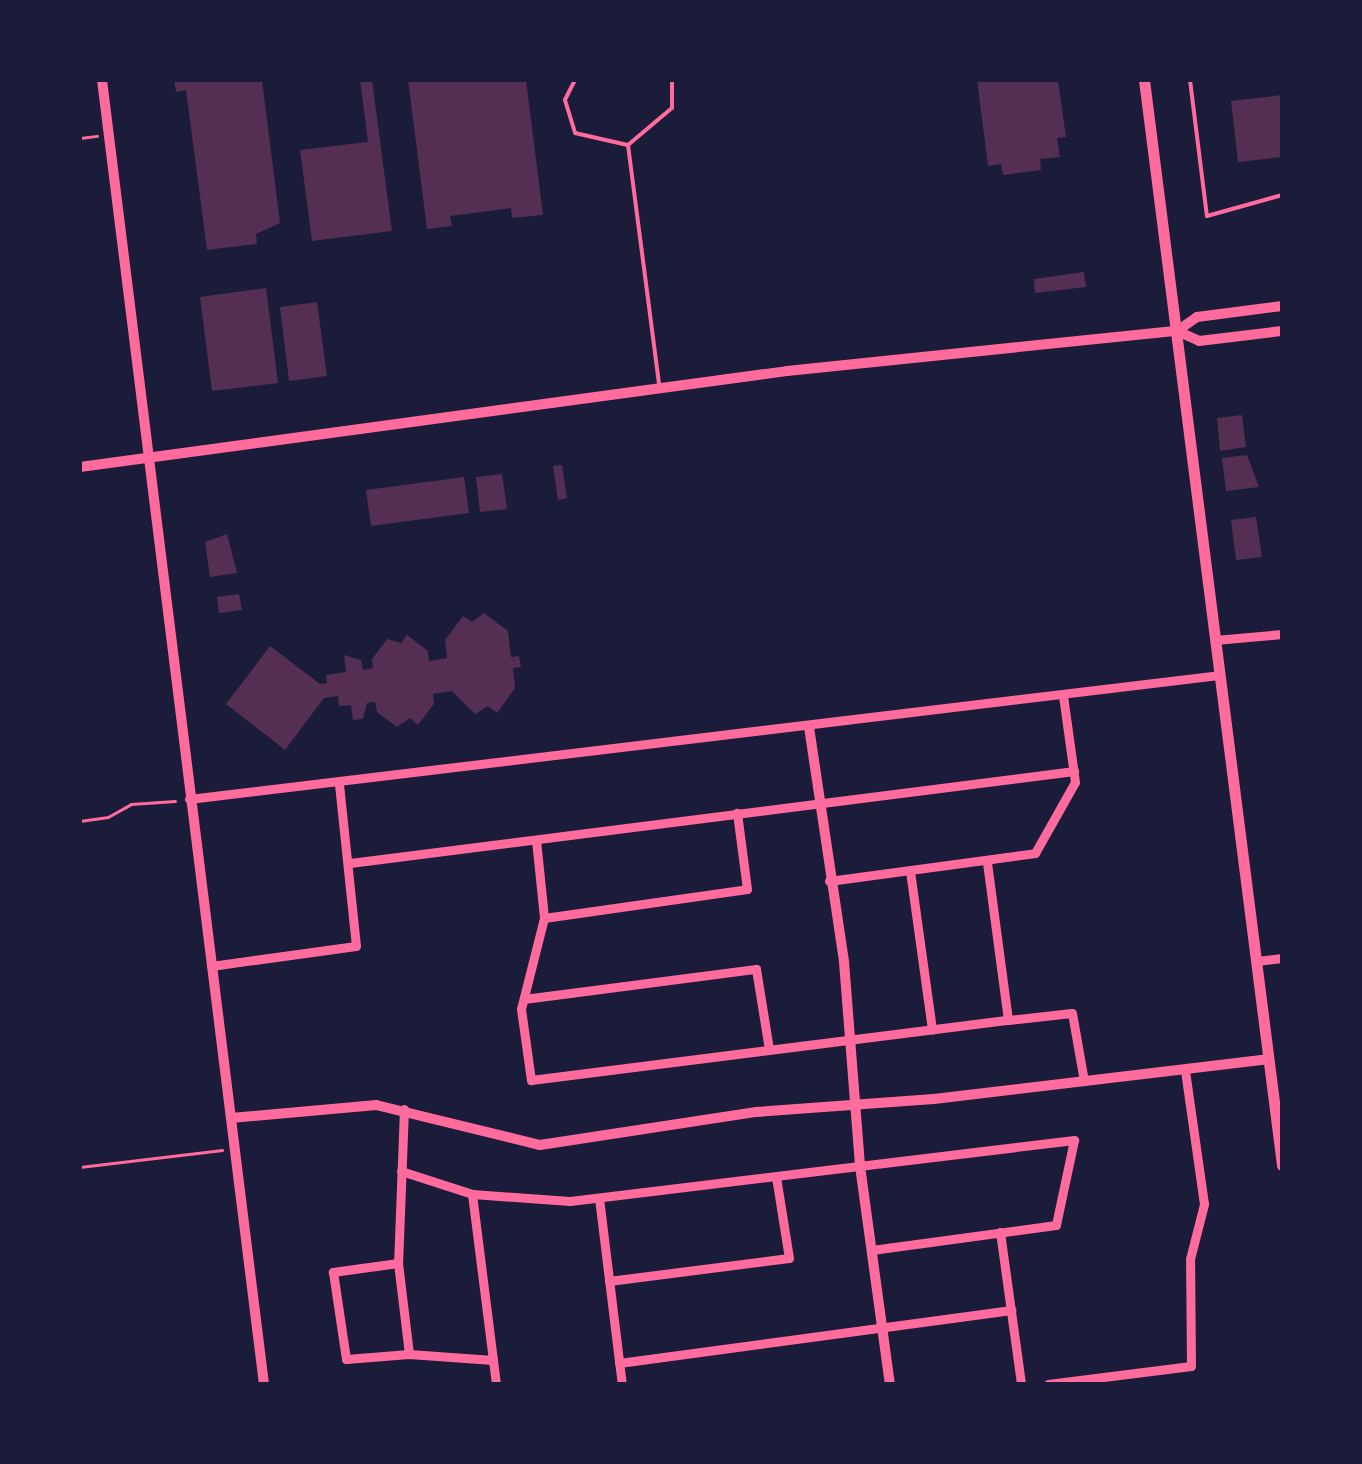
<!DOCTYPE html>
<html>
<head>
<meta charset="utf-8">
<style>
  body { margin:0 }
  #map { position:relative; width:1362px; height:1464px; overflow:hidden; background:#1b1b3a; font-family:"Noto Sans",sans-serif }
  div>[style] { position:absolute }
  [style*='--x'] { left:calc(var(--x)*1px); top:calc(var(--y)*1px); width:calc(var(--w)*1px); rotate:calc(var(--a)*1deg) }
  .building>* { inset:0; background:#542f53 }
  .path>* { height:2.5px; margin:-1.25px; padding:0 1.25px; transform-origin:1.25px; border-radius:1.25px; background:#ff6b9d }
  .service>* { height:4px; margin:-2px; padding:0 2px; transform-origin:2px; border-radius:2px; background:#ff6b9d }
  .minor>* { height:9px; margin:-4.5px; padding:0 4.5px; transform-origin:4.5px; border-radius:4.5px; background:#ff6b9d }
  .tertiary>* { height:10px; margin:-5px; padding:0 5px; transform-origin:5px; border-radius:5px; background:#ff6b9d }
  .secondary>* { height:11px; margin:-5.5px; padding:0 5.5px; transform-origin:5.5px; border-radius:5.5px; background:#ff6b9d }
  span { translate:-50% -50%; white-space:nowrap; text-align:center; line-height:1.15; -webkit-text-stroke:10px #1b1b3a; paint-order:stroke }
  .frame { position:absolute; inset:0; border:82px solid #1b1b3a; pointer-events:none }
</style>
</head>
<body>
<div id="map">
  <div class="building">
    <i style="clip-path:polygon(174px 80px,262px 80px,280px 223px,256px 234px,257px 244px,207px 250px,186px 90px,176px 92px)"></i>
    <i style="clip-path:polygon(360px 80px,372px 80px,392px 231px,312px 241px,300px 150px,368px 142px)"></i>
    <i style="clip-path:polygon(408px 80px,526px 80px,543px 215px,512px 218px,511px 208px,450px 216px,452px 226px,427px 229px)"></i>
    <i style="clip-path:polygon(977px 80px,1058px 80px,1066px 137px,1057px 138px,1060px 157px,1040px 159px,1041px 170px,1003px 175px,1001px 164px,988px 166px)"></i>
    <i style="clip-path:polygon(1282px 95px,1282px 157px,1238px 162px,1231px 101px)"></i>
    <i style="clip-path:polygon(1084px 272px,1086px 287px,1035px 293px,1034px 279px)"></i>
    <i style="clip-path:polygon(266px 288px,278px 383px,212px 391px,200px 297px)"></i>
    <i style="clip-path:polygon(317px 302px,327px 376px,289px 381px,280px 307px)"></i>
    <i style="clip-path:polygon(1242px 415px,1246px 447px,1220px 451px,1217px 418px)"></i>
    <i style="clip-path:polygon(1247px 455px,1259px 487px,1226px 491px,1222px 458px)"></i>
    <i style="clip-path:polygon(562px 465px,567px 498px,558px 500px,553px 466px)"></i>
    <i style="clip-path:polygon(502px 474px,507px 509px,480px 512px,476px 477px)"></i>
    <i style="clip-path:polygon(464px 477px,469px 513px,371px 526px,366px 490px)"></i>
    <i style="clip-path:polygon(1256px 517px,1262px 557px,1236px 560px,1231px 520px)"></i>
    <i style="clip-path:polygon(227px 534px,237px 573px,210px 577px,205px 542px)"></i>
    <i style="clip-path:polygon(239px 594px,242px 610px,219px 613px,217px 597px)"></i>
    <i style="clip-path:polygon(484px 613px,508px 631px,511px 657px,519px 656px,521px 667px,513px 668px,515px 688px,497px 713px,488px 706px,475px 714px,452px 691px,433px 694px,434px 704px,418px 725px,410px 718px,397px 727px,377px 712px,375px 702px,367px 703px,363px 719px,353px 720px,351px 705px,339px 706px,338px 696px,324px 698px,285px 750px,226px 704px,270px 646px,320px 684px,327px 683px,326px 675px,346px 672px,344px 655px,361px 660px,363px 670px,373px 668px,372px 659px,387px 639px,401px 643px,407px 635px,428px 651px,429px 661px,447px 658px,445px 640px,463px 616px,472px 622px)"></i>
  </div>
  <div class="path">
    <i style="--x:80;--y:138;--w:17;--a:-7"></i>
    <i style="--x:80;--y:821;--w:28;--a:-8"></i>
    <i style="--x:108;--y:817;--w:26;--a:-29"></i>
    <i style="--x:131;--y:804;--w:44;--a:-3.9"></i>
    <i style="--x:80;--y:1167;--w:143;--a:-6.8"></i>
  </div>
  <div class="service">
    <i style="--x:575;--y:80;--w:22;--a:117"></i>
    <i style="--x:565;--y:100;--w:34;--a:73"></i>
    <i style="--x:575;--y:133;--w:54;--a:12.8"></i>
    <i style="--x:628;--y:145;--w:57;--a:-40.1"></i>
    <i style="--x:672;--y:108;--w:28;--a:-90"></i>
    <i style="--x:1190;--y:80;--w:137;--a:82.9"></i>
    <i style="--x:1207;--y:216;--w:78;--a:-15.6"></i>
    <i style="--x:628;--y:145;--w:241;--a:82.6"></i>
  </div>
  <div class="minor">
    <i style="--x:1215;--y:640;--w:67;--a:-5.1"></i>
    <i style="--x:189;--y:799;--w:1037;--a:-6.86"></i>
    <i style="--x:536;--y:840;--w:78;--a:84.1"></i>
    <i style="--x:544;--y:918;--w:94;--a:104.2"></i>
    <i style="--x:521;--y:1009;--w:72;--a:82"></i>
    <i style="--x:531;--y:1080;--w:481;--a:-7.2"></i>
    <i style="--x:1008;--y:1020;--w:159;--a:-97.6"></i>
    <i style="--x:350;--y:863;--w:730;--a:-7.24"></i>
    <i style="--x:910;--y:871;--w:160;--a:82.1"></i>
    <i style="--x:829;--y:881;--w:208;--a:-7.7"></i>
    <i style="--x:1035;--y:853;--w:81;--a:-60.6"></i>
    <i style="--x:1075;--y:782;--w:87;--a:-97.9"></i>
    <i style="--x:544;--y:918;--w:205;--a:-8.1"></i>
    <i style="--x:747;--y:889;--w:77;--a:-97.5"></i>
    <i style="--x:1257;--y:961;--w:25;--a:-7"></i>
    <i style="--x:211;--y:966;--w:146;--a:-7.9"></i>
    <i style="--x:356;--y:946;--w:162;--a:-96"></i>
    <i style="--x:524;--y:999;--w:234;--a:-7.4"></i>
    <i style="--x:756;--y:969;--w:81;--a:80.8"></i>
    <i style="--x:1008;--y:1020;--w:64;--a:-6.2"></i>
    <i style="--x:1072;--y:1013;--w:69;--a:80"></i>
    <i style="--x:404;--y:1109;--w:154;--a:92.2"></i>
    <i style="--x:398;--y:1263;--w:92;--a:83.1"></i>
    <i style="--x:401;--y:1171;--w:75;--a:17.9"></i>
    <i style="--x:472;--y:1194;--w:98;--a:4.1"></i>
    <i style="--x:570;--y:1201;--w:508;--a:-6.9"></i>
    <i style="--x:1074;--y:1140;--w:87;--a:102"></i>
    <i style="--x:1056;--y:1225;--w:186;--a:172.3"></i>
    <i style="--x:472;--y:1194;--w:192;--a:82.8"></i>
    <i style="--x:599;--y:1198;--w:187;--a:83"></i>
    <i style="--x:1000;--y:1232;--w:153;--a:82.1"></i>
    <i style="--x:398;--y:1263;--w:66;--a:172.1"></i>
    <i style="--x:333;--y:1272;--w:88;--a:81.5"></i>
    <i style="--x:346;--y:1359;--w:63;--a:-4.5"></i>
    <i style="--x:409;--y:1354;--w:84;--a:4.1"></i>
    <i style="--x:609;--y:1281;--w:181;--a:-7.3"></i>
    <i style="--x:789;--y:1258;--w:82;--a:-99.1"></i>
    <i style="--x:619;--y:1363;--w:396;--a:-7.7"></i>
    <i style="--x:1048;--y:1384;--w:144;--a:-7.2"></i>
    <i style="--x:1191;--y:1366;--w:107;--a:-90.5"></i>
    <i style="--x:1190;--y:1259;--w:57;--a:-75.7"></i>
    <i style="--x:1204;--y:1204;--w:135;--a:-98.1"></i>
  </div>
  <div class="tertiary">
    <i style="--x:102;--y:80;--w:1314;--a:82.92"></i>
    <i style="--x:1177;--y:331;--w:24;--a:24"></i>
    <i style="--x:1199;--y:341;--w:84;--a:-6.9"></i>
    <i style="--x:80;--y:467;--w:713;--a:-7.73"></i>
    <i style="--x:787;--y:371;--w:392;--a:-5.9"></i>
    <i style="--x:1177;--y:331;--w:24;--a:-35"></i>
    <i style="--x:1197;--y:317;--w:86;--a:-7.4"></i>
    <i style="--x:809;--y:727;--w:238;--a:81.5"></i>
    <i style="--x:844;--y:962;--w:205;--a:85.5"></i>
    <i style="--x:860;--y:1166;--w:220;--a:82.2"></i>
    <i style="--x:231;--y:1118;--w:146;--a:-5.1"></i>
    <i style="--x:376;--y:1105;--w:169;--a:13.7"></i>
    <i style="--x:540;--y:1145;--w:219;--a:-8.7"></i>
    <i style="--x:756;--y:1112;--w:178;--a:-4.2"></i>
    <i style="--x:934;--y:1099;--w:336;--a:-6.8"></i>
  </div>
  <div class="secondary">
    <i style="--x:1144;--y:80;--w:1094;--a:82.75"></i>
  </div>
  <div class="frame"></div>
</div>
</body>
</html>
